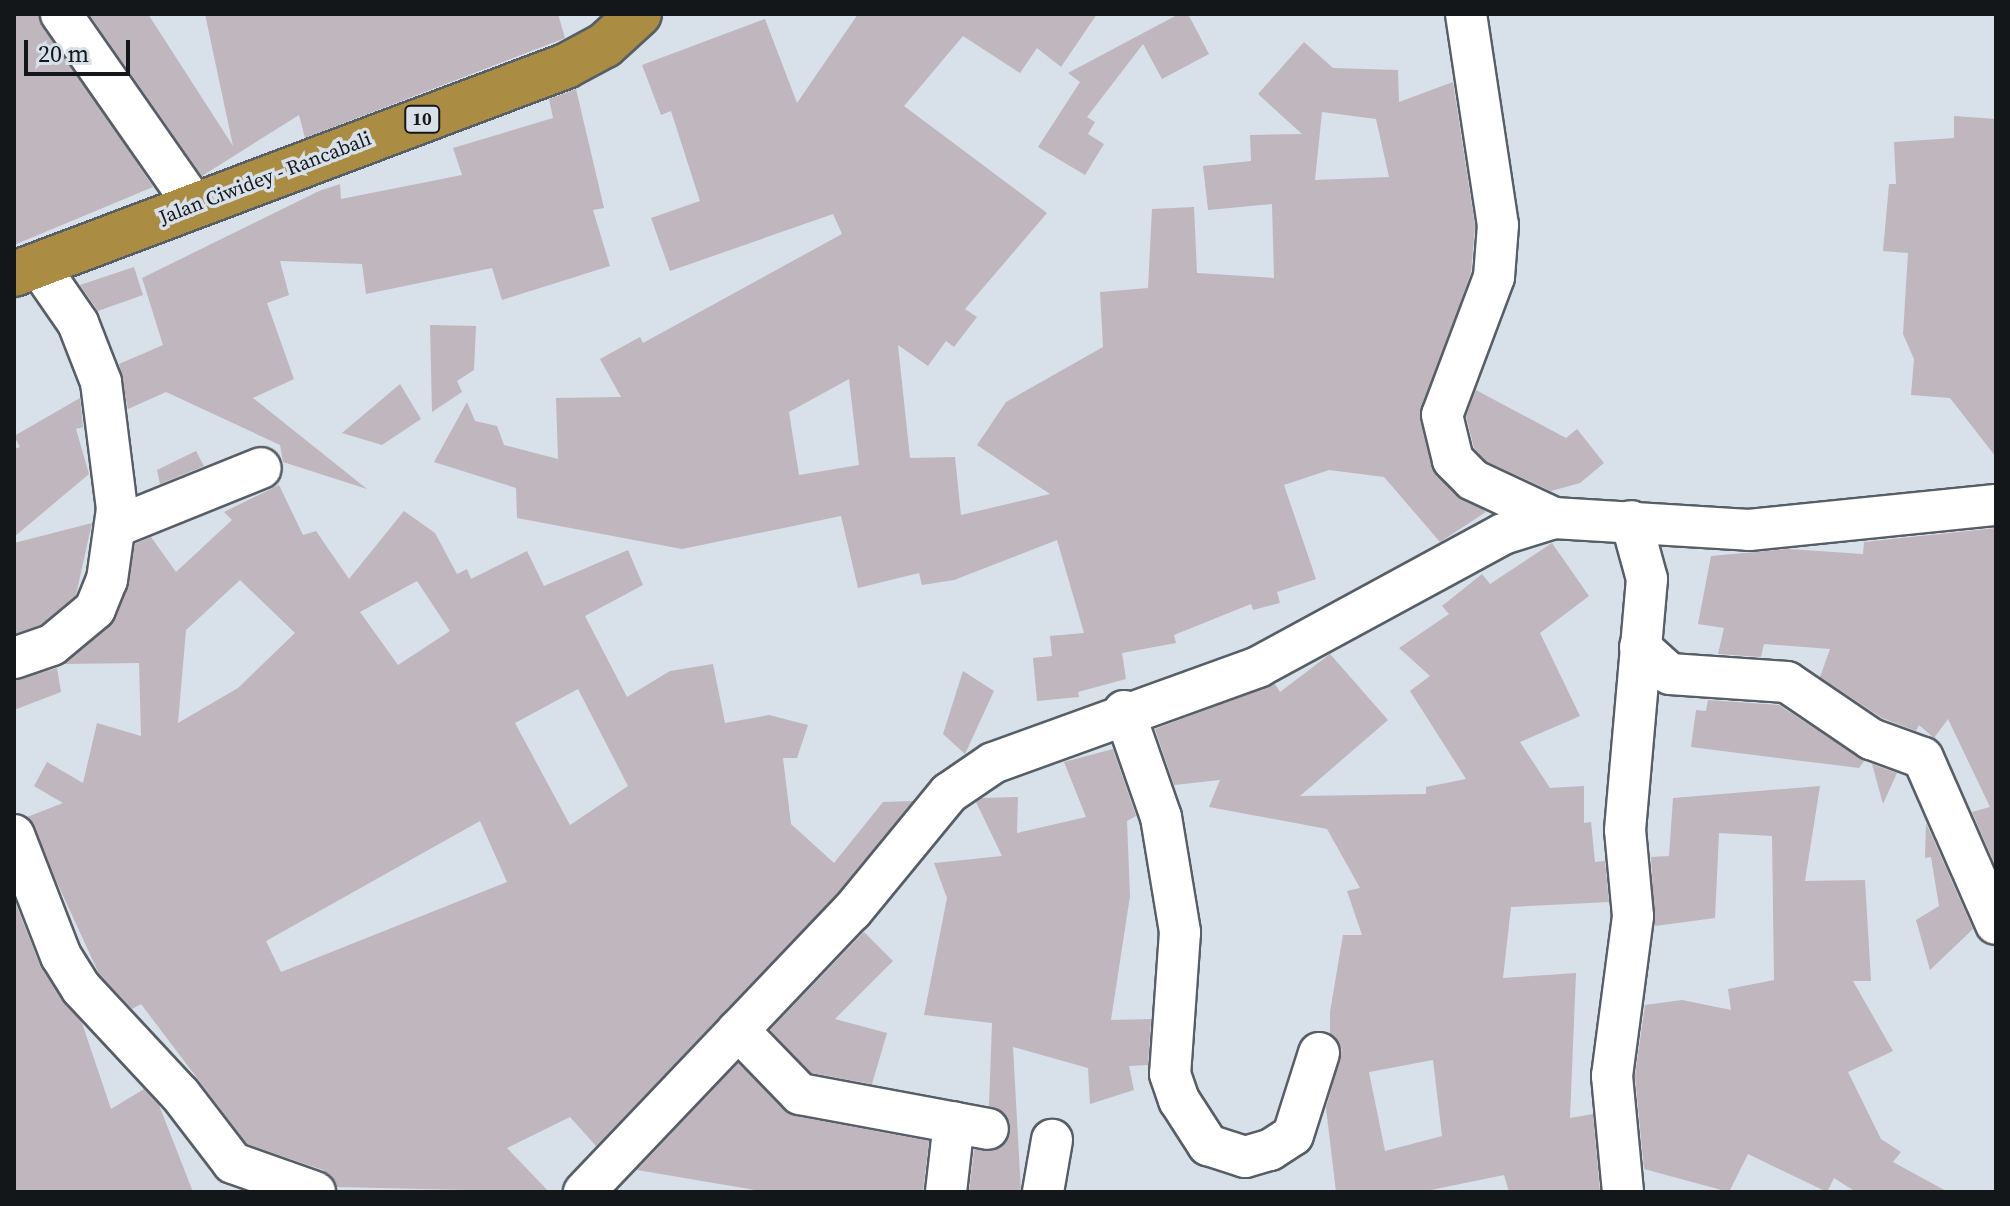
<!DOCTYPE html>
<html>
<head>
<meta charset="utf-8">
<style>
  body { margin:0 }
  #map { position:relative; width:2010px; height:1206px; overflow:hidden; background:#d8e0e9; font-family:"Source Serif 4",serif }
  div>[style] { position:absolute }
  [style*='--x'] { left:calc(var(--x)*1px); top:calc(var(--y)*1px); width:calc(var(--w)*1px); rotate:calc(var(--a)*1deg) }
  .building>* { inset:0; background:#c0b6bd }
  .roads { filter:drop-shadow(2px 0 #575e66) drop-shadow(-2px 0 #575e66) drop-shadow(0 2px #575e66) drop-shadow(0 -2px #575e66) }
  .street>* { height:40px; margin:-20px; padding:0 20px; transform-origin:20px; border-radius:20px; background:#fff }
  .highway>* { height:44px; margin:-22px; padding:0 22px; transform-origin:22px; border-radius:22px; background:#aa8d43 }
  span { translate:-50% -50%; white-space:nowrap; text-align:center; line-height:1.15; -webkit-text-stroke:7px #d8e0e9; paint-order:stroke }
  .shield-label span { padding:2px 6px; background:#d8e0e9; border:2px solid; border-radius:6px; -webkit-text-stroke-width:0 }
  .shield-label { font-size:18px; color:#14171a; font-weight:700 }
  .street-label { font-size:20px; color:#14171a }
  .frame { position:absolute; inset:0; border:16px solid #14171a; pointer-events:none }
  .scale { position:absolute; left:24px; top:40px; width:106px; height:36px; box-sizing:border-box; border:4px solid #14171a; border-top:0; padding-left:10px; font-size:24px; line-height:28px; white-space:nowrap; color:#14171a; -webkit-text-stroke:6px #d8e0e9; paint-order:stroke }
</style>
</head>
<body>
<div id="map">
  <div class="building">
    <i style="clip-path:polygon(14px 14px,38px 14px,153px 187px,14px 245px)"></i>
    <i style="clip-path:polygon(89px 14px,148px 14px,233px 146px,205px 14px,558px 14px,565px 38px,305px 138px,299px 115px,202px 176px)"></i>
    <i style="clip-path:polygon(evenodd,858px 14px,1097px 14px,1061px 67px,1037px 48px,1020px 73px,963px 36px,904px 106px,1047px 213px,965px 309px,977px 317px,954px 347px,946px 341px,928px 366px,898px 345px,910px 458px,955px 457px,961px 515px,1050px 494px,977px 445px,1006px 402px,1103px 347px,1100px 292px,1148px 288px,1152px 209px,1194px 207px,1197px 273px,1274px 278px,1272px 204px,1208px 210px,1203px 166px,1251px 161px,1250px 135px,1302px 134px,1258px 94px,1304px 42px,1333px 68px,1398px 70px,1399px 102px,1453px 82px,1475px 226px,1471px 272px,1420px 420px,1436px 476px,1486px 512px,1440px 542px,1384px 477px,1329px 470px,1284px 485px,1316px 579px,1277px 592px,1280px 603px,1253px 610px,1251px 604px,1174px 635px,1176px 643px,1122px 653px,1126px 679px,1078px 692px,1079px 697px,1037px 701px,1033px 658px,1052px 656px,1050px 636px,1084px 633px,1057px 540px,954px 580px,922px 585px,919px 573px,858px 588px,841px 516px,682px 549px,517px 518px,516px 488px,434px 462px,467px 402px,475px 421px,497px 426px,504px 445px,558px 459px,556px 398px,621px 397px,600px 359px,640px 337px,643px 343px,842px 234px,833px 214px,670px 271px,651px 218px,700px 201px,671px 111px,661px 115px,642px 65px,765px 19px,797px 103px,858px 14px,1322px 112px,1376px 119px,1389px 177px,1315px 180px,1322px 112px,858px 14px,849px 379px,859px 465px,799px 475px,789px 412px,849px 379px)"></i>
    <i style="clip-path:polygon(1179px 14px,1188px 14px,1209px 54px,1162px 79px,1143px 44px,1087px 117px,1095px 122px,1088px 134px,1104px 144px,1085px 175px,1038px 147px,1080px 82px,1068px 73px)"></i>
    <i style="clip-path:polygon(576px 89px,604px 208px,593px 210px,610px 266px,502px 300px,492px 268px,366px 294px,362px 264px,280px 261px,289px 295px,267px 303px,294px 379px,253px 398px,367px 489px,283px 462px,280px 445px,166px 392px,128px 409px,119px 364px,163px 345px,142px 278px,319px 191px,340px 184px,341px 199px,462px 175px,453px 148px,553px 118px,549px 99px)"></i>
    <i style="clip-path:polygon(1954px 116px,1996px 119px,1996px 457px,1950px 398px,1911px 395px,1914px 359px,1903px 334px,1908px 253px,1883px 251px,1889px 184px,1896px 184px,1894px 142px,1954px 138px)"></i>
    <i style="clip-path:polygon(134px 267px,143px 295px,98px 311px,80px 285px)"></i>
    <i style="clip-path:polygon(430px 325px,476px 326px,474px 370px,457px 381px,462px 392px,432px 412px)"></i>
    <i style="clip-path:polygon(400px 384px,421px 419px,382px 445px,342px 433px)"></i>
    <i style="clip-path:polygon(1476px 390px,1566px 438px,1577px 429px,1604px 463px,1580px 483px,1551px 491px,1486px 461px,1474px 448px,1466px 416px)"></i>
    <i style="clip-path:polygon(80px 398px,83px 427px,76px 429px,89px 474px,14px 537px,14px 449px,20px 447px,14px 436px)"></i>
    <i style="clip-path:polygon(196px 451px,204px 466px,160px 484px,157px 470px)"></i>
    <i style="clip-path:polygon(evenodd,279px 485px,303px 535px,316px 531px,349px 579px,404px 511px,435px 533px,457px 574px,467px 569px,471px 579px,527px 551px,544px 586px,628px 550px,643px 585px,585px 616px,627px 697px,670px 671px,713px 664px,725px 723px,769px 715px,808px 725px,797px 758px,783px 758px,791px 824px,834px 863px,883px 802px,913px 801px,835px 896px,596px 1146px,570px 1117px,507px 1148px,549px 1192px,337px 1187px,323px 1170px,247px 1144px,141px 1004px,132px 1009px,99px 974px,27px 817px,63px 803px,34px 786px,47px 762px,83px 783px,97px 723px,141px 736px,139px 663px,64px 664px,116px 618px,135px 544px,151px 537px,176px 572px,232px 520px,224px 512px,279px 485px,240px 580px,295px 633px,238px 688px,178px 723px,186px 630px,240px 580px,279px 485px,417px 581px,450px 631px,398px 665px,360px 612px,417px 581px,279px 485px,578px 689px,628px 786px,570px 825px,515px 723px,578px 689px,279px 485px,480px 821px,507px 882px,281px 972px,266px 941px,480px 821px)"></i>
    <i style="clip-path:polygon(92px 523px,76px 595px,41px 625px,14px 634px,14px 543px)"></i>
    <i style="clip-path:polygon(1996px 528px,1996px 867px,1972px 812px,1990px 807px,1948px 719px,1934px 738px,1919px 725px,1916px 731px,1882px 718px,1820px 677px,1830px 649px,1764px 644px,1761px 657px,1718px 654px,1724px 628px,1698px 624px,1711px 556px,1789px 549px,1863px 554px,1864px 542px)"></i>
    <i style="clip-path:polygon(evenodd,1552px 543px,1589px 596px,1540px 633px,1580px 716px,1520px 742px,1550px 788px,1584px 786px,1584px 823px,1591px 822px,1595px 862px,1605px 861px,1609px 902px,1511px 907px,1503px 978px,1576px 973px,1570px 1118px,1593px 1114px,1600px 1192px,1509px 1192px,1504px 1175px,1421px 1192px,1336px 1192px,1326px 1108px,1342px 1049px,1330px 1034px,1330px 1012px,1343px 935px,1362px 935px,1347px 891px,1360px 888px,1327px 829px,1209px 807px,1220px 780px,1174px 785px,1155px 729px,1275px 684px,1280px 692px,1330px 654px,1388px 720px,1300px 796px,1426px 794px,1426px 787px,1466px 779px,1410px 691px,1430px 676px,1399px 648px,1449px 614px,1442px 606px,1482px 574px,1490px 584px,1552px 543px,1433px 1060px,1442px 1136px,1385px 1151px,1369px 1072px,1433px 1060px)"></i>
    <i style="clip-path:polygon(57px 668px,61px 692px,14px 710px,14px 680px)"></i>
    <i style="clip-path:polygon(963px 671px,994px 691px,965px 754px,943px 734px)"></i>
    <i style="clip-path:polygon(1708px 700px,1779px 705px,1864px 761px,1859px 768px,1691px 747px,1696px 710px,1706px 711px)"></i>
    <i style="clip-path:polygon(1113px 749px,1136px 816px,1127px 821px,1130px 896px,1111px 1020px,1151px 1019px,1148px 1065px,1129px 1066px,1134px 1090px,1090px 1104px,1088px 1068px,1013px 1047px,1021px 1192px,969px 1192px,974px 1150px,1005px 1144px,1010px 1122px,989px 1106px,992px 1023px,924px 1015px,947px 898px,934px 863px,1002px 856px,976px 802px,982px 798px,1018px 797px,1017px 833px,1086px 817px,1064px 762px)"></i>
    <i style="clip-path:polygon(1872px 764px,1897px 773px,1883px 804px)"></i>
    <i style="clip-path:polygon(1820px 786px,1805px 881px,1865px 880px,1871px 981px,1853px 981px,1893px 1051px,1848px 1072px,1881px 1139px,1901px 1152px,1893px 1162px,1948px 1192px,1856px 1192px,1834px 1178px,1827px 1192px,1748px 1154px,1729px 1192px,1644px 1169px,1635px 1076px,1645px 1005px,1682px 1000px,1731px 1010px,1728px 989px,1774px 980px,1772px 836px,1719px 833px,1715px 918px,1655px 926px,1651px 857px,1669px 856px,1673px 798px)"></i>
    <i style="clip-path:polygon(1926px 823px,1973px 929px,1930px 970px,1916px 920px,1939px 906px,1931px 857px,1925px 858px)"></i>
    <i style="clip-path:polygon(14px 899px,41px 968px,82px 1023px,111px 1109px,144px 1089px,159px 1105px,193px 1192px,14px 1192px)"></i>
    <i style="clip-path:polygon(864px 932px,893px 961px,835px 1019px,887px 1033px,872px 1084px,811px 1073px,770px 1030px)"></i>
    <i style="clip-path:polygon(738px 1063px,795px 1116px,929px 1141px,923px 1192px,767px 1192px,637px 1170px)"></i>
  </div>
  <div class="roads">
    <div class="street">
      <i style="--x:61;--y:14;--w:233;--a:55.1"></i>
      <i style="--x:1466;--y:14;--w:213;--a:81.4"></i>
      <i style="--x:1498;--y:225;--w:52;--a:94.4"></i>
      <i style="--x:1494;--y:277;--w:147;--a:110.6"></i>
      <i style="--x:1442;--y:415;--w:46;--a:76.3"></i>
      <i style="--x:1453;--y:460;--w:28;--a:45"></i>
      <i style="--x:1473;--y:480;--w:89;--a:25.1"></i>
      <i style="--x:115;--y:527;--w:157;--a:-22"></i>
      <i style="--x:1640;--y:647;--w:40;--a:42"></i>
      <i style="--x:1670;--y:674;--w:117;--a:3.9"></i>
      <i style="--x:1787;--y:682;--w:102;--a:34.2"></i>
      <i style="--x:1871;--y:739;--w:55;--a:20.1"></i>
      <i style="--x:1923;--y:758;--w:181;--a:66.3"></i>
      <i style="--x:14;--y:658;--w:40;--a:-18.9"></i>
      <i style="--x:52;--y:645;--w:56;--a:-39.9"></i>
      <i style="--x:95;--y:609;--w:31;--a:-68"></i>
      <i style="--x:107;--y:580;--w:72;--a:-82"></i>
      <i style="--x:117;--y:509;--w:128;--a:-97.2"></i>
      <i style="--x:101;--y:382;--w:63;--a:-111.3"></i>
      <i style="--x:78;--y:323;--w:70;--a:-124.6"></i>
      <i style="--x:1124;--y:711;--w:112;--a:70.8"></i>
      <i style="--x:1161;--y:817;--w:117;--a:80.6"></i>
      <i style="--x:1180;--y:932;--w:142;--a:94"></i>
      <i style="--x:1170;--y:1074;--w:28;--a:71"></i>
      <i style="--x:1179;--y:1100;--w:54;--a:57.2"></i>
      <i style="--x:1208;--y:1145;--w:39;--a:18"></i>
      <i style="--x:1245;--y:1157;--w:26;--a:-16"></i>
      <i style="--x:1270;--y:1150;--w:27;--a:-33"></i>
      <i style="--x:1293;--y:1135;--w:86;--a:-72.4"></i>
      <i style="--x:14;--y:835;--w:130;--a:68.8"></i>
      <i style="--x:61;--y:956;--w:38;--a:58"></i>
      <i style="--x:81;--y:988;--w:145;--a:47"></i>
      <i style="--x:180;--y:1094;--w:87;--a:52.5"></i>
      <i style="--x:233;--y:1163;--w:87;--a:19.5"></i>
      <i style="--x:738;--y:1030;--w:89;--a:45.9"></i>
      <i style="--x:800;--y:1094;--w:191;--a:10.5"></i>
      <i style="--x:584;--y:1192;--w:388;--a:-46.4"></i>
      <i style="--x:852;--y:911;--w:153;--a:-50.6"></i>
      <i style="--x:949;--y:793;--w:53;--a:-34.3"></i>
      <i style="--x:993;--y:763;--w:282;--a:-19.9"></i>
      <i style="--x:1258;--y:667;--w:279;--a:-28.5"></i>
      <i style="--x:1503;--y:534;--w:53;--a:-17.4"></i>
      <i style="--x:1554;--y:518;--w:195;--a:3.5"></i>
      <i style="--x:1749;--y:530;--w:248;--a:-5.8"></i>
      <i style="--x:946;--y:1192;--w:70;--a:-83.5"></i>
      <i style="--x:1043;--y:1192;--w:53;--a:-80.2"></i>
      <i style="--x:1623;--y:1192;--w:117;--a:-95.4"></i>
      <i style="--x:1612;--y:1076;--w:161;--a:-82.5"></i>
      <i style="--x:1633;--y:916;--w:86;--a:-95.3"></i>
      <i style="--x:1625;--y:830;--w:252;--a:-85"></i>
      <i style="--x:1647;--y:579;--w:60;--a:-105.4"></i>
    </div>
    <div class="highway">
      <i style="--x:14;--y:274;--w:590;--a:-20.65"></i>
      <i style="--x:566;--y:66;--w:44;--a:-28.3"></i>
      <i style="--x:605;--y:45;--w:46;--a:-42.4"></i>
    </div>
  </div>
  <div class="shield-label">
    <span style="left:422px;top:119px">10</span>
  </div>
  <div class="street-label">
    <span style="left:265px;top:178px;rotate:-21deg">Jalan Ciwidey - Rancabali</span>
  </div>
  <div class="frame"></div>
  <div class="scale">20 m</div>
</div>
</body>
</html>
